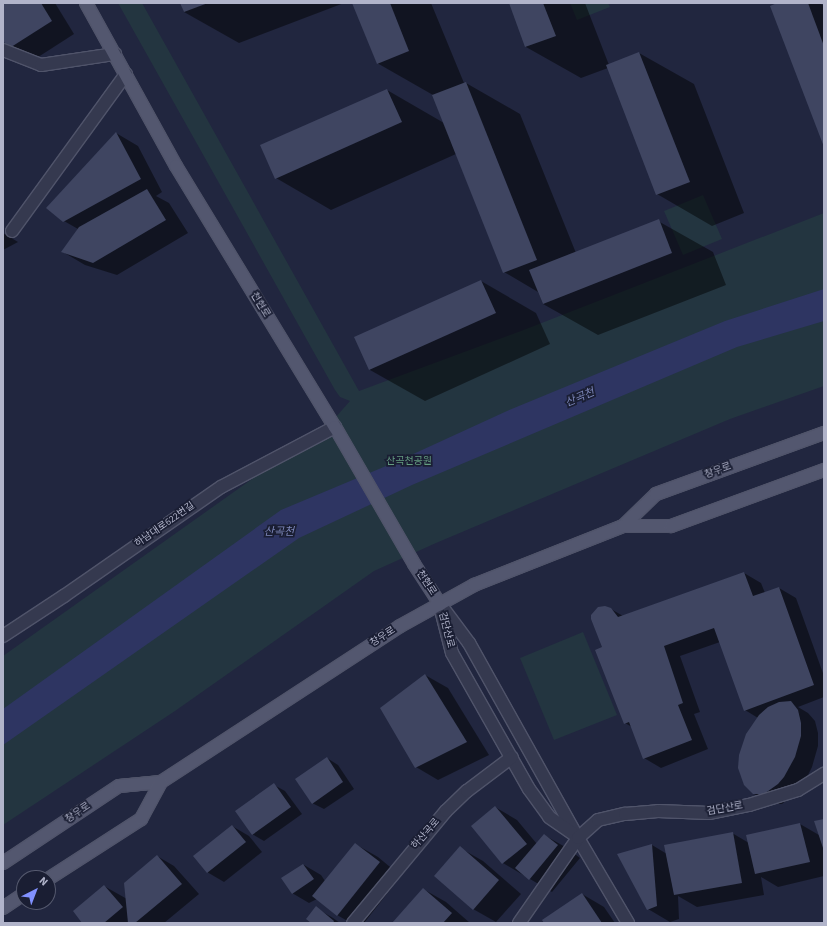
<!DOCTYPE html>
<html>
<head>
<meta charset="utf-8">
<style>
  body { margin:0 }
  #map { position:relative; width:827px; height:926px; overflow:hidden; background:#21263f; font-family:"Source Sans 3","Noto Sans KR",sans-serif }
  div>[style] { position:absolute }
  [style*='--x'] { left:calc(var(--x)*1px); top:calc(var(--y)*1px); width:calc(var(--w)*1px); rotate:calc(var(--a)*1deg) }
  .green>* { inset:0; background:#233540 }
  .water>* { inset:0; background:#2e3562 }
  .shadow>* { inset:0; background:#0007 }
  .building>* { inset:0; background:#3f4561 }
  .roads { filter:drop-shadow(1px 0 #50546a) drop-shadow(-1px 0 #50546a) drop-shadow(0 1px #50546a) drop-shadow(0 -1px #50546a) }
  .minor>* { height:12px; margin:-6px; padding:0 6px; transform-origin:6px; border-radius:6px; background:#35394f }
  .major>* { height:12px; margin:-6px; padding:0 6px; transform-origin:6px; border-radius:6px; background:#53576f }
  span { translate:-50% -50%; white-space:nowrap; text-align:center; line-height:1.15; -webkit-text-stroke:3.5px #1a1e33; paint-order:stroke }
  .street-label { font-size:10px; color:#b1b4ca }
  .park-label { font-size:10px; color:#659d81 }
  .water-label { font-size:11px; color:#7d87b9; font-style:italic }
  .frame { position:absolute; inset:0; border:4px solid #b1b4ca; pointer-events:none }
  .north { position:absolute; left:16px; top:870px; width:40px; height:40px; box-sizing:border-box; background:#1a1e33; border:1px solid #565a6f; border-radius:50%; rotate:42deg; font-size:11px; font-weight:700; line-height:16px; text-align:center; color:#b1b4ca }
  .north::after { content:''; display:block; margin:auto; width:14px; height:18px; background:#8191ff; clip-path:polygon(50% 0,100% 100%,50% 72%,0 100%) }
</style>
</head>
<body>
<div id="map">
  <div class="green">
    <i style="clip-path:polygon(118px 3px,142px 3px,359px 391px,521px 331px,824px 213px,824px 386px,730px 419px,436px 543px,374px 571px,175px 711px,3px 825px,3px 656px,276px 462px,311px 445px,350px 401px,340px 397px,335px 390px)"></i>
    <i style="clip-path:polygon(570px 3px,608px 3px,610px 7px,577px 20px)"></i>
    <i style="clip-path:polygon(703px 195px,722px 239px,683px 255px,664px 211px)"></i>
    <i style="clip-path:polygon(583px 632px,617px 715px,554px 740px,520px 658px)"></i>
  </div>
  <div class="water">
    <i style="clip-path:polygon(824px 289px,824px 321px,737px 347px,412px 485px,299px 538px,3px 745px,3px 709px,281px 510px,398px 461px,507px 411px,725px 321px)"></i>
  </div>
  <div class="shadow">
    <i style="clip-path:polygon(3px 3px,55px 3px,74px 34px,32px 61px,9px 48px,3px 38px)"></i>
    <i style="clip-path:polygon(181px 3px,344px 3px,239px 43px,184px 12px)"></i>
    <i style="clip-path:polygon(353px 3px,431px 3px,464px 83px,466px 83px,520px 114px,576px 253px,658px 221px,713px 252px,726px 285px,598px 335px,543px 304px,538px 292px,504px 272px,456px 154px,331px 210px,276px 178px,387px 90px,444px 123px,433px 95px,377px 63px)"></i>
    <i style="clip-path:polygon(510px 3px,585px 3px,609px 65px,639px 53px,694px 84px,744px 213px,712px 226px,657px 194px,608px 68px,581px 78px,526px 47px)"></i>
    <i style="clip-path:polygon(780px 3px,819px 3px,824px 6px,824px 145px)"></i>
    <i style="clip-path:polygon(116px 133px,138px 146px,162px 192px,156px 196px,169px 203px,188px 233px,117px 275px,85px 265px,63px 252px,78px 229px,64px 221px)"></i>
    <i style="clip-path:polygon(3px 233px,18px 242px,3px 250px)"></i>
    <i style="clip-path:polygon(481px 281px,536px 313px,550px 344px,425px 401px,370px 370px,355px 338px)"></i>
    <i style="clip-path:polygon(744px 573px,761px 583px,765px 593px,779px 588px,796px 598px,824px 676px,824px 697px,798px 707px,808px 713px,815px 721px,818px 733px,818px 746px,812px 767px,802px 787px,782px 804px,772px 804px,754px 794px,758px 718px,745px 710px,720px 642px,680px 656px,700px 712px,694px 714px,708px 749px,661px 768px,644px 758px,632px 727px,625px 723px,603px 647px,611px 609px,623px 616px)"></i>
    <i style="clip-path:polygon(425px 675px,448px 688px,489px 755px,438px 780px,416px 767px)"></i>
    <i style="clip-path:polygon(327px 758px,338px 765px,354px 789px,324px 809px,312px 803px)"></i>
    <i style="clip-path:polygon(274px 785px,285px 791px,302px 814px,264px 841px,252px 834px)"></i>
    <i style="clip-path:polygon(495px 807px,517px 820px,537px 844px,544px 835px,567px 848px,580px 858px,552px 892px,503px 863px)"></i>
    <i style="clip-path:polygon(824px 820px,824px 876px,778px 887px,761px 877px,764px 895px,697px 907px,678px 896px,679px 919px,670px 922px,648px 909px,619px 855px,652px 845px,667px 854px,732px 833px,749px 843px,747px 836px,800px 824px,819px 835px)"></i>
    <i style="clip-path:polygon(232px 826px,249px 836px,262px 852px,224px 882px,207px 872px)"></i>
    <i style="clip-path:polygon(355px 844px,378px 857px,401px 876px,364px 923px,351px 923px,337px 915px,317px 899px,309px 903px,292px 893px,283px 878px,304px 865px,321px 875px,325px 881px)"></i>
    <i style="clip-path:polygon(460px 848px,483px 861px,521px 894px,496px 922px,473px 909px)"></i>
    <i style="clip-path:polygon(157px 856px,174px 866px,199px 894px,164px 923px,84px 923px,104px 886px,127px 899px)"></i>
    <i style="clip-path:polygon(423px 889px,446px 902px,470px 923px,394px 923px)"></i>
    <i style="clip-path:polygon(582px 894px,604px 907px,615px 923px,545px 923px)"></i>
    <i style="clip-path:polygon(316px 908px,333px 918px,340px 923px,313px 923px)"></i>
  </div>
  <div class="building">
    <i style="clip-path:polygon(3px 3px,41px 3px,52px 21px,8px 49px,3px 40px)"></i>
    <i style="clip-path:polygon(180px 3px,208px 3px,184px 12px)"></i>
    <i style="clip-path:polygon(352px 3px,390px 3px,409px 51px,377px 64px)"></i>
    <i style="clip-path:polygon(509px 3px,543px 3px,556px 36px,525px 47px)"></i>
    <i style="clip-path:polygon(777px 3px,808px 3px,824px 46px,824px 147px,770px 6px)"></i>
    <i style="clip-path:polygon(639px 52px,690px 182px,656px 195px,606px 65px)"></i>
    <i style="clip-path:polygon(466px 82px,537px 260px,503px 273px,432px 95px)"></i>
    <i style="clip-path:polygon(387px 89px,402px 122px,275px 179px,260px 145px)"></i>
    <i style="clip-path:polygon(116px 132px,141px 179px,63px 222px,46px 208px)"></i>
    <i style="clip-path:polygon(147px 189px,166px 220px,93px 263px,61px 252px,79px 227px)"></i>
    <i style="clip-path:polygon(659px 219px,672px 253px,543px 304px,529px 270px)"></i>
    <i style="clip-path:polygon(481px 280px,496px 313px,369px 370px,354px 337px)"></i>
    <i style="clip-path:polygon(744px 572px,753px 596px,779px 587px,814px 685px,744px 711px,714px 628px,664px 646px,683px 703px,678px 705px,692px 740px,643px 759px,629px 722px,624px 724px,595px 650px,602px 647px,591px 619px,591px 615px,598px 607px,605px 606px,611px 608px,618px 617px)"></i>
    <i style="clip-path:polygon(425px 674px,467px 742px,415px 768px,380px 708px)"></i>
    <i style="clip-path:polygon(791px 701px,798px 710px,801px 723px,801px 736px,795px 757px,784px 777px,778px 784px,764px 794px,753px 794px,744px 785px,738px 768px,739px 755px,746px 734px,759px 715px,768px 707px,779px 702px)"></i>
    <i style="clip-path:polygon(327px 757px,343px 782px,312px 804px,295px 779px)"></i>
    <i style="clip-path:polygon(274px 783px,291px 807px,252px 835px,235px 811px)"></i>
    <i style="clip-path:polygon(495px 806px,527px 844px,502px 864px,471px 826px)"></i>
    <i style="clip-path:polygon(824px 819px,824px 851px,814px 821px)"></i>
    <i style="clip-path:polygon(800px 823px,810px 862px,755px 874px,746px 835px)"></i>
    <i style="clip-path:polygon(232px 825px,246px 842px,207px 873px,193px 856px)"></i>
    <i style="clip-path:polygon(733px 832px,742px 883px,674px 895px,664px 845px)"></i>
    <i style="clip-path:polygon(544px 834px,558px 845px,529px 880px,515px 868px)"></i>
    <i style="clip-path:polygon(355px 843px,380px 862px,337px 916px,312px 896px)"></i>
    <i style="clip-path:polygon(652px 844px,657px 906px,647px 910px,617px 854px)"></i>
    <i style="clip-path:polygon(460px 846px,499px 880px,473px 910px,434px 876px)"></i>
    <i style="clip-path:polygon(157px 855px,182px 884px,135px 923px,128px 923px,124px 883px)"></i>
    <i style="clip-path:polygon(303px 864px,314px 879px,292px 894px,281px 878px)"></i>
    <i style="clip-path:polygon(104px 885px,123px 907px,104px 923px,82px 923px,73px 911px)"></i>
    <i style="clip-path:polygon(423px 888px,452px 913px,443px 923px,392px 923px)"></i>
    <i style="clip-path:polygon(582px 893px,602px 923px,544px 923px,542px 920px)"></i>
    <i style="clip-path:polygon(316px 906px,334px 921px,333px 923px,311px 923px,306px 919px)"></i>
  </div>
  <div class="roads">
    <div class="minor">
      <i style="--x:3;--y:50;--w:41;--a:21.5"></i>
      <i style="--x:41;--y:65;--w:75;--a:-8.5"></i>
      <i style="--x:12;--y:231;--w:194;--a:-54"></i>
      <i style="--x:440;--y:604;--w:49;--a:53.4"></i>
      <i style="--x:469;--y:643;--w:223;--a:60.8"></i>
      <i style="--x:578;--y:838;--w:99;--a:59.5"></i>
      <i style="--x:441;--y:610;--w:44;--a:75.7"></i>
      <i style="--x:452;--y:653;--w:156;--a:60.5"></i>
      <i style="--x:529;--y:789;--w:34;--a:54"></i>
      <i style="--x:549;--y:817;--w:33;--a:35"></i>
      <i style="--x:3;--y:636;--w:73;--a:-33.3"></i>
      <i style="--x:64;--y:596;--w:191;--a:-34.8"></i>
      <i style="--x:221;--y:487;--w:129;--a:-27.8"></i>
      <i style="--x:353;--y:923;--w:146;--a:-50.3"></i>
      <i style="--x:446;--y:811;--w:29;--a:-44"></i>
      <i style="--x:467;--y:791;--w:56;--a:-37.1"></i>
      <i style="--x:519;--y:923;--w:103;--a:-55.2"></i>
      <i style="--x:578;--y:838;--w:27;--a:-42"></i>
      <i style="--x:598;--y:820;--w:28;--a:-13"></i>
      <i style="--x:625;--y:814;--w:33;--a:-5"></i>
      <i style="--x:658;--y:811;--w:51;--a:2.2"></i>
      <i style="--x:709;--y:813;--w:41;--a:-11.3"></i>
      <i style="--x:749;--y:805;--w:51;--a:-17"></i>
      <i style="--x:798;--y:790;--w:31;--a:-32"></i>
    </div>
    <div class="major">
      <i style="--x:86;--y:3;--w:186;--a:61.1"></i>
      <i style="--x:176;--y:166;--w:306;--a:58.7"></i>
      <i style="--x:335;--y:427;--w:158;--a:60"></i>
      <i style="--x:414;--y:564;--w:48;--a:57"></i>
      <i style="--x:623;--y:526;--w:46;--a:-44.1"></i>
      <i style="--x:656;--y:494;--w:179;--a:-20"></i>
      <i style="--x:3;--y:863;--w:139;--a:-33.6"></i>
      <i style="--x:119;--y:786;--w:42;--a:-5.4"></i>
      <i style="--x:161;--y:782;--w:285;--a:-33.1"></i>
      <i style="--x:400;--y:626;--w:85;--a:-29"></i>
      <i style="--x:474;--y:585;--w:160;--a:-21.6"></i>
      <i style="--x:623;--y:526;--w:48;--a:0"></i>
      <i style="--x:671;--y:526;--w:163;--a:-20.1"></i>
      <i style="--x:48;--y:879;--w:111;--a:-32.8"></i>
      <i style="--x:141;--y:819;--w:42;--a:-61.6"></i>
      <i style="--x:3;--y:908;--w:25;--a:-34"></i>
    </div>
  </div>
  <div class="street-label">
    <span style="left:260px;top:305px;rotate:59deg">천현로</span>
    <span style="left:718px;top:471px;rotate:-20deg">창우로</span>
    <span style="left:165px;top:525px;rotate:-35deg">하남대로622번길</span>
    <span style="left:426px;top:583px;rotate:57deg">천현로</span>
    <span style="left:446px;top:630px;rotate:76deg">검단산로</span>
    <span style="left:383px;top:637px;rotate:-33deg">창우로</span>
    <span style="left:725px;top:809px;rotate:-10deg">검단산로</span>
    <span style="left:78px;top:813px;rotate:-34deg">창우로</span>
    <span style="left:426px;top:834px;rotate:-49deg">하산곡로</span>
  </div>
  <div class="park-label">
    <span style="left:409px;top:462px">산곡천공원</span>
  </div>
  <div class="water-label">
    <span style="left:580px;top:398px;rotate:-23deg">산곡천</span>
    <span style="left:279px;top:532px">산곡천</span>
  </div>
  <div class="frame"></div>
  <div class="north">N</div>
</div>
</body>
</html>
